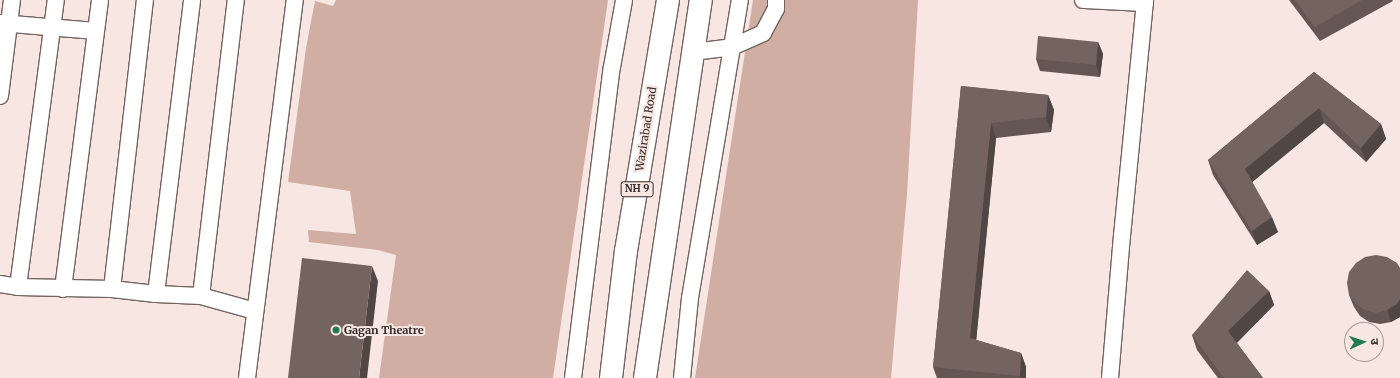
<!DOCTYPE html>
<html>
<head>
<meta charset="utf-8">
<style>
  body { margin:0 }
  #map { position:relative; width:1400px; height:378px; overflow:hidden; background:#f7e6e1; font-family:Merriweather,"Noto Sans Devanagari",serif }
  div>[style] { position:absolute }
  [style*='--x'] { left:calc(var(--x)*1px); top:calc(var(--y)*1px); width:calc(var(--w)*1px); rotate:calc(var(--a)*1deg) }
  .green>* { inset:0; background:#d1aea4 }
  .roads { filter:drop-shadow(1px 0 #73645f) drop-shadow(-1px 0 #73645f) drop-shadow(0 1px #73645f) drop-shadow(0 -1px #73645f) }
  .minor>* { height:16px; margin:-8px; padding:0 8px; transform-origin:8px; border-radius:8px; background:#fff }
  .highway>* { height:22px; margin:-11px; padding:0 11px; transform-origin:11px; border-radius:11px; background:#fff }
  .wall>* { inset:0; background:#635653 }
  .shaded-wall>* { inset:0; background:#504643 }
  .building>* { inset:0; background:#736460 }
  .dots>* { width:11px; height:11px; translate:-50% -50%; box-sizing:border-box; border:2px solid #f7e6e1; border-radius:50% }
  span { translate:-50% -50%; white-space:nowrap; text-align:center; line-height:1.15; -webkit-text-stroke:4px #f7e6e1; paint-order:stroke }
  .shield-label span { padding:1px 3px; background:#f7e6e1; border:1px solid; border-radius:3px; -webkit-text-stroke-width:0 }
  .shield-label { font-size:10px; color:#312a28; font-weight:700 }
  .street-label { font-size:11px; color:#312a28 }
  .poi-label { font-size:11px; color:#312a28; font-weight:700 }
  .left { translate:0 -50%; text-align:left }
  .north { position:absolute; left:1344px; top:322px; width:40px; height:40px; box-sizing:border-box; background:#f7e6e1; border:1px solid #a89b97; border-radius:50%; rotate:87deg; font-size:11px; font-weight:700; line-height:16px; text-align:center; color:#312a28 }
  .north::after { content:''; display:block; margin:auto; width:14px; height:18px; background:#207b50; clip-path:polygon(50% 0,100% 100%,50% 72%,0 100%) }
</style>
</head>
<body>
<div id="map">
  <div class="green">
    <i style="clip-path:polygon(336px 0,608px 0,553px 378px,379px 378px,396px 255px,378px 250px,309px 242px,308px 230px,356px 234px,350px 191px,288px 182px,306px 48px,315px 1px,333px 6px)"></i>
    <i style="clip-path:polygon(753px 0,918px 0,907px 194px,891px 378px,695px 378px)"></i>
  </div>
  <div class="roads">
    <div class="minor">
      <i style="--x:1083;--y:0;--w:62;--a:2.8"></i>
      <i style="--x:0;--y:23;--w:96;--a:4.8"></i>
      <i style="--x:693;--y:52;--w:39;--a:-7"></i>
      <i style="--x:732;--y:47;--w:34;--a:-24"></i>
      <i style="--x:763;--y:33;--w:27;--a:-62"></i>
      <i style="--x:776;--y:9;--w:9;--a:-90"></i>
      <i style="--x:0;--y:96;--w:97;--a:-82.9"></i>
      <i style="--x:0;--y:284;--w:18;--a:9"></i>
      <i style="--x:18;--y:287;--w:94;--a:1.2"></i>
      <i style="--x:112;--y:289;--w:44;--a:6.5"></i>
      <i style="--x:156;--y:294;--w:45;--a:2.5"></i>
      <i style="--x:201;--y:296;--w:56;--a:15.5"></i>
      <i style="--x:18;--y:287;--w:290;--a:-82.5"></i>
      <i style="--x:63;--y:289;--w:291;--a:-82.7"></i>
      <i style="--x:112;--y:289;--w:291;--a:-83.5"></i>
      <i style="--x:156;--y:294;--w:296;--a:-83"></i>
      <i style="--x:201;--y:296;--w:298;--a:-83.3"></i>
      <i style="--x:247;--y:378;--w:381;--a:-82.8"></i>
      <i style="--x:573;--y:378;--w:313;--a:-82.9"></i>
      <i style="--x:612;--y:67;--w:68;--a:-79.8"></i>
      <i style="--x:682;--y:378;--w:80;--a:-84.3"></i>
      <i style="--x:690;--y:298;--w:302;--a:-80.5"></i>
      <i style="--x:1110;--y:378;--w:143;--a:-85.2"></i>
      <i style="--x:1122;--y:236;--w:237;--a:-84.4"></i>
    </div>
    <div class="highway">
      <i style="--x:611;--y:378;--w:128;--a:-83.3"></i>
      <i style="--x:626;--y:251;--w:254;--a:-80.5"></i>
      <i style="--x:645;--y:378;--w:382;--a:-81.6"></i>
    </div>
  </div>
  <div class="wall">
    <i style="clip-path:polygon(1289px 0,1392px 0,1393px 1px,1320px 41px)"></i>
    <i style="clip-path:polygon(1098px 42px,1103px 54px,1100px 77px,1040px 71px,1036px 59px)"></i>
    <i style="clip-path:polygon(1314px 72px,1381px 124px,1386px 139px,1366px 162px,1324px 123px,1252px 182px,1278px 232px,1257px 245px,1213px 175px,1208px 160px)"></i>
    <i style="clip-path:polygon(961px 86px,1048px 95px,1054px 110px,1051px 132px,996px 138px,976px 340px,1021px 353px,1026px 367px,1026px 378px,937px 378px,933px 367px)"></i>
    <i style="clip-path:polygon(1400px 268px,1400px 317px,1391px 322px,1380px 324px,1369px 322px,1360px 316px,1354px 307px,1349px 295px)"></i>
    <i style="clip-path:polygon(1269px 291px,1274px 305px,1237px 343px,1263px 378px,1218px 378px,1197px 350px,1192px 335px)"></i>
  </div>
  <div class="shaded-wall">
    <i style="clip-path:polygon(1098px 42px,1103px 54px,1100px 77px,1096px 65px)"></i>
    <i style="clip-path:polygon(1048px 95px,1054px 110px,1051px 132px,1046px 117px)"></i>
    <i style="clip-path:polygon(1319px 108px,1324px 123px,1250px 184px,1245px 169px)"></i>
    <i style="clip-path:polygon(991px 123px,996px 138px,975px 353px,970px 338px)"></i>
    <i style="clip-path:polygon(1381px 124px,1386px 139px,1366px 162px,1361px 148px)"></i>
    <i style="clip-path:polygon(1272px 217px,1278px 232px,1257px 245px,1252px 231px)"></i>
    <i style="clip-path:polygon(372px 266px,378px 281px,367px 378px,359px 378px)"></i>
    <i style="clip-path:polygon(1269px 291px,1274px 305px,1233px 346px,1228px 331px)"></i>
    <i style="clip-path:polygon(1400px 299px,1400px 317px,1391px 322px,1387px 310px)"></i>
    <i style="clip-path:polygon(1021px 353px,1026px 367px,1026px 378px,1021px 378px,1020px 376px)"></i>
  </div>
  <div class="building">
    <i style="clip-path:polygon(1295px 0,1362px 0,1315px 27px)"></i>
    <i style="clip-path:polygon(1038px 36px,1098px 42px,1096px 65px,1036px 59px)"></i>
    <i style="clip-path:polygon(1314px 72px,1381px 124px,1361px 148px,1319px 108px,1245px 169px,1272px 217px,1252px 231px,1208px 160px)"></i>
    <i style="clip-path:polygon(961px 86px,1048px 95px,1046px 117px,991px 123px,970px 338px,1021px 353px,1020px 376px,933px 367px)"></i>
    <i style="clip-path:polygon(1376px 255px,1387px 257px,1397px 263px,1400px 268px,1400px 299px,1397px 304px,1387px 310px,1376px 313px,1365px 310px,1356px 304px,1349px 295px,1347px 283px,1349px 272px,1356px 263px,1365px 257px)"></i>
    <i style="clip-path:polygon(302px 258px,372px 266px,359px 378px,288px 378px)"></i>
    <i style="clip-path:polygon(1247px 270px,1269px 291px,1228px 331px,1263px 378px,1224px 378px,1192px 335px)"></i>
  </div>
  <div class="dots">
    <i style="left:336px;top:330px;background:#207b50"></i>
  </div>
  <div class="shield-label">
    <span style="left:637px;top:189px">NH 9</span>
  </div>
  <div class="street-label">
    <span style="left:646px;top:129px;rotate:-81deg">Wazirabad Road</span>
  </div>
  <div class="poi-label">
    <span class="left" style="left:344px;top:330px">Gagan Theatre</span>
  </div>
  <div class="north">उ</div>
</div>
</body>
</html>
